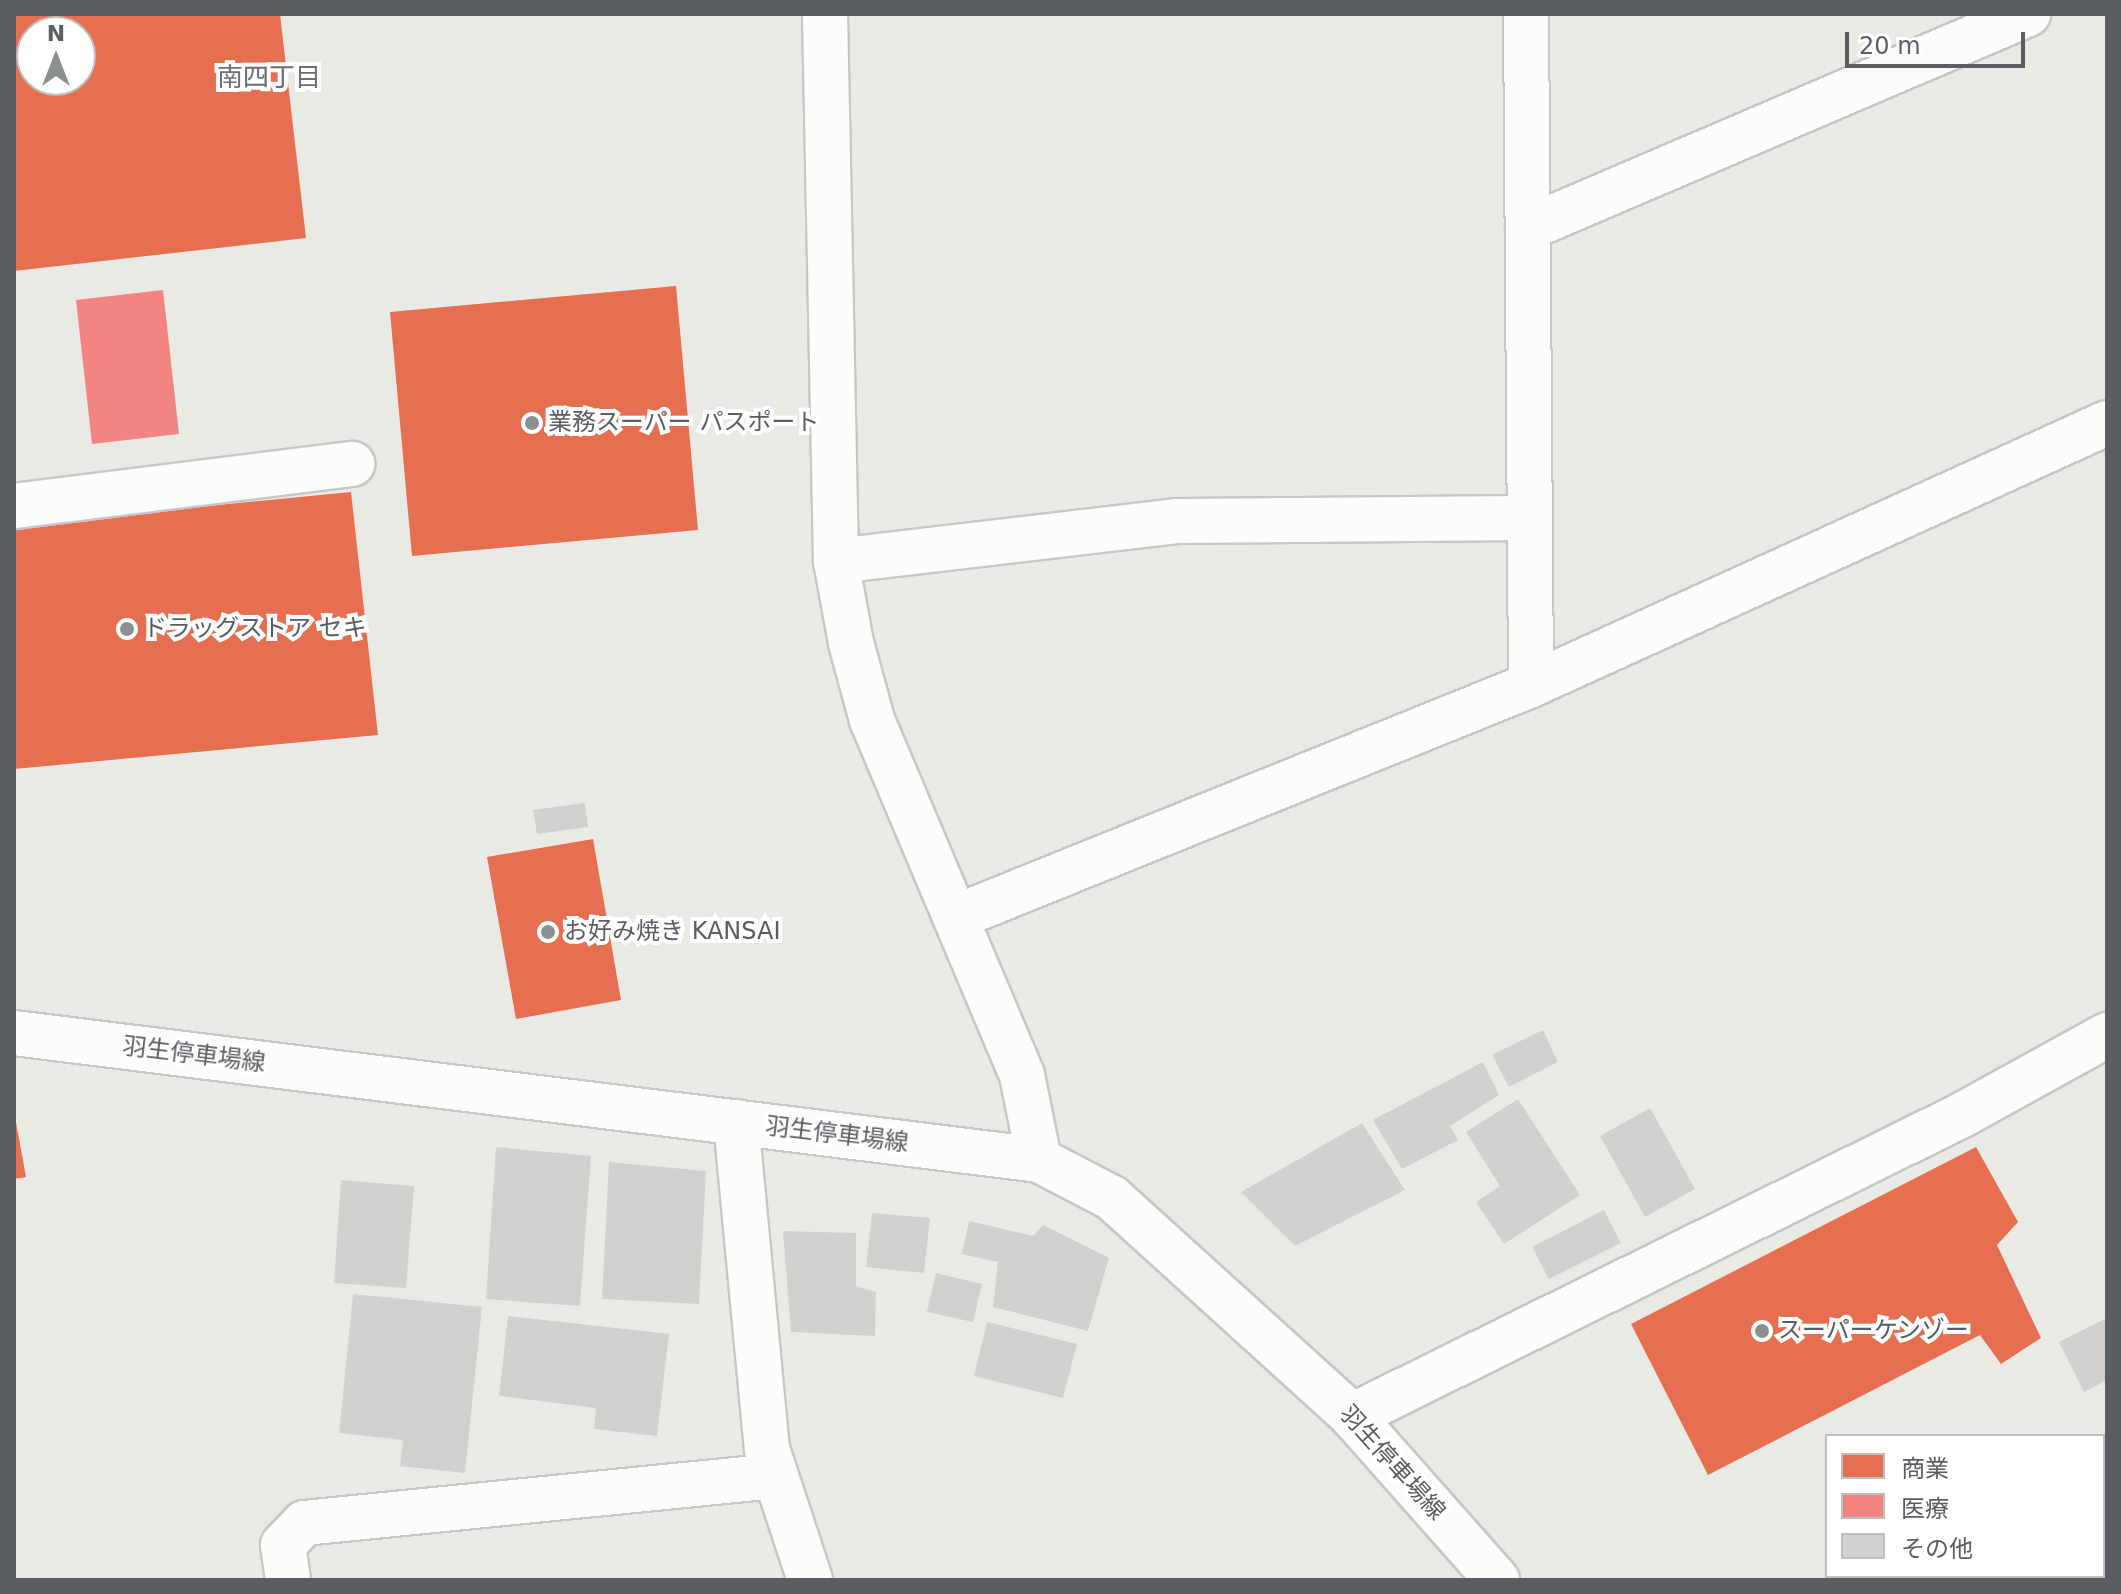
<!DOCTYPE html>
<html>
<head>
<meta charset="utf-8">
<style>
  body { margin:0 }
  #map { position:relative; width:2121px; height:1594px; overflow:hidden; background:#eaeae5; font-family:"DejaVu Sans","Noto Sans JP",sans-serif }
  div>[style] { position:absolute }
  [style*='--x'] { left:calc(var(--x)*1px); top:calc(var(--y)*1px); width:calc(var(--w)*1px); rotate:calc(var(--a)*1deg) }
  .shops>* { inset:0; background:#e76f51 }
  .health>* { inset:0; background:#f28482 }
  .building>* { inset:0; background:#d2d1cf }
  .roads { filter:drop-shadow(2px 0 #c7c7c7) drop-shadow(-2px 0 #c7c7c7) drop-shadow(0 2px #c7c7c7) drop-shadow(0 -2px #c7c7c7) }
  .minor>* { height:44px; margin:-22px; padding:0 22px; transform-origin:22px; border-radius:22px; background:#fcfcfb }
  .secondary>* { height:44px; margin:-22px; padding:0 22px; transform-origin:22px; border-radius:22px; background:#fcfcfb }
  .dots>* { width:22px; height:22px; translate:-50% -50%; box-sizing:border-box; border:4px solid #fff; border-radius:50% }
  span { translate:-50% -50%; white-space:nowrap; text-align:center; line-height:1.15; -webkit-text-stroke:8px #fff; paint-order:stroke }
  .poi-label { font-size:24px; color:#5a5e63 }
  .left { translate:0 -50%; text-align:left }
  .street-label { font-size:24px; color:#5a5e63 }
  .neighbourhood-label { font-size:26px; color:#6b7075 }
  .frame { position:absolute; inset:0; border:16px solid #5a5e63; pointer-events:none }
  .legend { position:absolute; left:1825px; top:1434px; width:280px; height:144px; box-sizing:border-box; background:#fff; border:2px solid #bdbfc1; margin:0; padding:10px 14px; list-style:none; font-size:24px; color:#5a5e63 }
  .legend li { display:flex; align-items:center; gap:16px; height:40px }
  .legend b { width:40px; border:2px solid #bdbfc1 }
  .north { position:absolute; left:16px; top:16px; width:80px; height:80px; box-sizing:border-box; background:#fff; border:2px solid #bdbfc1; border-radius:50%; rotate:0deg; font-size:22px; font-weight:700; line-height:32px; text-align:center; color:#5a5e63 }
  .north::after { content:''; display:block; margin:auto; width:28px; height:36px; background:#8c8f90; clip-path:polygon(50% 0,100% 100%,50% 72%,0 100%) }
  .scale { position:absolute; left:1845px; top:32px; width:180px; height:36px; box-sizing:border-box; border:4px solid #5a5e63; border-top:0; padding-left:10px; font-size:24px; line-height:28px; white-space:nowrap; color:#5a5e63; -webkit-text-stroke:6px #fff; paint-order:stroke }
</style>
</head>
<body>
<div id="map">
  <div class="shops">
    <i style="clip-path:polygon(evenodd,14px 14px,280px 14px,306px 238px,14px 271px,14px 14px,32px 32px,80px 32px,80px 80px,32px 80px,32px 32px)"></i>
    <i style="clip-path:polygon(676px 286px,698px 530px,412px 556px,390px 312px)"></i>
    <i style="clip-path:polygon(351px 492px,378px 735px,14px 769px,14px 525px)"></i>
    <i style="clip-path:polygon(593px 839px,621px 1000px,516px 1019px,487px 857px)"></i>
    <i style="clip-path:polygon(14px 1111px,26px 1177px,14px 1179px)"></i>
    <i style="clip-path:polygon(1976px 1147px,2018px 1222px,1997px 1245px,2041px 1338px,2001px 1364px,1980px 1335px,1708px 1475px,1631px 1324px)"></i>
  </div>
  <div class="health">
    <i style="clip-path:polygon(163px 290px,179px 434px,92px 444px,76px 300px)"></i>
  </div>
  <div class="building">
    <i style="clip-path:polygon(585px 803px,588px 827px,537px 834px,533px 810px)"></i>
    <i style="clip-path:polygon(1543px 1030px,1558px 1062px,1509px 1087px,1492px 1055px)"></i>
    <i style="clip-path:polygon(1483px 1062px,1499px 1095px,1450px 1126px,1458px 1140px,1402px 1169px,1373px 1120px)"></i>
    <i style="clip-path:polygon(1518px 1099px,1580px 1195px,1504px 1244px,1476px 1202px,1500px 1186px,1466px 1132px)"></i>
    <i style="clip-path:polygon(1650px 1108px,1695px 1189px,1645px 1217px,1600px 1136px)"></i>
    <i style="clip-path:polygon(1362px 1123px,1405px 1190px,1295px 1246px,1241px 1192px)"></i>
    <i style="clip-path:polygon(496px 1147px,591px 1156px,580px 1306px,486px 1299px)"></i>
    <i style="clip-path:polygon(609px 1162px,706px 1171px,699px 1304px,602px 1299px)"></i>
    <i style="clip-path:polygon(341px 1180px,414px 1186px,406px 1288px,334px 1283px)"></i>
    <i style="clip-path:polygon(1604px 1210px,1621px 1243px,1549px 1279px,1532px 1247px)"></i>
    <i style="clip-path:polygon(872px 1213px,930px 1218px,924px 1273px,866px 1267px)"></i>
    <i style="clip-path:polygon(969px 1221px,1033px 1236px,1043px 1225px,1109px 1258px,1088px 1331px,993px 1307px,998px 1262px,962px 1254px)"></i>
    <i style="clip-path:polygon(783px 1231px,856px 1233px,856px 1286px,876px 1292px,875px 1336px,791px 1332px)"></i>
    <i style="clip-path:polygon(936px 1273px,982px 1284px,973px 1322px,927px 1312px)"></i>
    <i style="clip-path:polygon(353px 1294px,482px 1307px,465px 1473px,400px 1466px,403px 1440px,339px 1433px)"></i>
    <i style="clip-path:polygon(508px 1316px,669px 1334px,657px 1436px,594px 1429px,596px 1408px,499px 1396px)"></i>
    <i style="clip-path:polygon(2107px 1318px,2107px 1380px,2084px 1392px,2059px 1342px)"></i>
    <i style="clip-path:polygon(987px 1322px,1077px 1344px,1063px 1398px,974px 1376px)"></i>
  </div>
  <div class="roads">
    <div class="minor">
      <i style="--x:825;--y:14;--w:547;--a:88.85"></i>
      <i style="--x:836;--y:561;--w:83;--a:79.6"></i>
      <i style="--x:851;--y:643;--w:80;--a:74.7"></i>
      <i style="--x:872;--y:720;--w:385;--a:67.1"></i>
      <i style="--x:1022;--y:1075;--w:87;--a:78.7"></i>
      <i style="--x:1526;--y:14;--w:671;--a:89.57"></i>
      <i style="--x:1528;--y:228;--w:544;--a:-23.17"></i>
      <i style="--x:14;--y:506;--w:341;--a:-7.1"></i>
      <i style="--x:836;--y:561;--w:342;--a:-6.7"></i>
      <i style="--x:1176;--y:521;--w:354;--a:-0.5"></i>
      <i style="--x:956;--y:917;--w:620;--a:-21.97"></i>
      <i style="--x:1531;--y:685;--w:633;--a:-24.46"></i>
      <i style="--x:736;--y:1122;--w:328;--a:84.6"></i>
      <i style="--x:767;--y:1449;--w:138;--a:71.8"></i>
      <i style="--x:1352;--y:1416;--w:680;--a:-26.26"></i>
      <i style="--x:1962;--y:1115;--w:166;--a:-28.9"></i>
      <i style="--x:2103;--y:1487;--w:4;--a:-27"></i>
      <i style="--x:288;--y:1580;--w:35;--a:-98"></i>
      <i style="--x:283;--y:1545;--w:30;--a:-46"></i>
      <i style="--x:304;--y:1523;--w:474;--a:-5.7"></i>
      <i style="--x:1890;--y:1580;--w:10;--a:-24"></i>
    </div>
    <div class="secondary">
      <i style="--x:14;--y:1033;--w:1033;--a:7.06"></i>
      <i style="--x:1039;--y:1160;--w:82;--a:27.5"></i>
      <i style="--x:1112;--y:1198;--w:324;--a:42.2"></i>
      <i style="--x:1352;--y:1416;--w:219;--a:48.5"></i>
    </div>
  </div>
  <div class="dots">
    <i style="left:532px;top:423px;background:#8c8f90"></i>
    <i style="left:127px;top:629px;background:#8c8f90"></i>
    <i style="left:548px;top:932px;background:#8c8f90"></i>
    <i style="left:1762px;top:1331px;background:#8c8f90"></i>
  </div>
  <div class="poi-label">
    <span class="left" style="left:548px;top:423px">業務スーパー パスポート</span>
    <span class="left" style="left:143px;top:629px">ドラッグストア セキ</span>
    <span class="left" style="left:564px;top:932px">お好み焼き KANSAI</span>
    <span class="left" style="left:1778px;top:1331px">スーパーケンゾー</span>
  </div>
  <div class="street-label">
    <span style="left:194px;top:1055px;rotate:7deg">羽生停車場線</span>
    <span style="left:837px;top:1135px;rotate:7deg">羽生停車場線</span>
    <span style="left:1392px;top:1463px;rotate:48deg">羽生停車場線</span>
  </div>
  <div class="neighbourhood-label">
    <span style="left:269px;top:78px">南四丁目</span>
  </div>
  <div class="frame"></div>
  <ul class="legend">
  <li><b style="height:22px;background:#e76f51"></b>商業</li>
  <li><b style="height:22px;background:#f28482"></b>医療</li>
  <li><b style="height:22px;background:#d2d1cf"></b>その他</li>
  </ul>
  <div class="north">N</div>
  <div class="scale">20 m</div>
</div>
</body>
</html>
